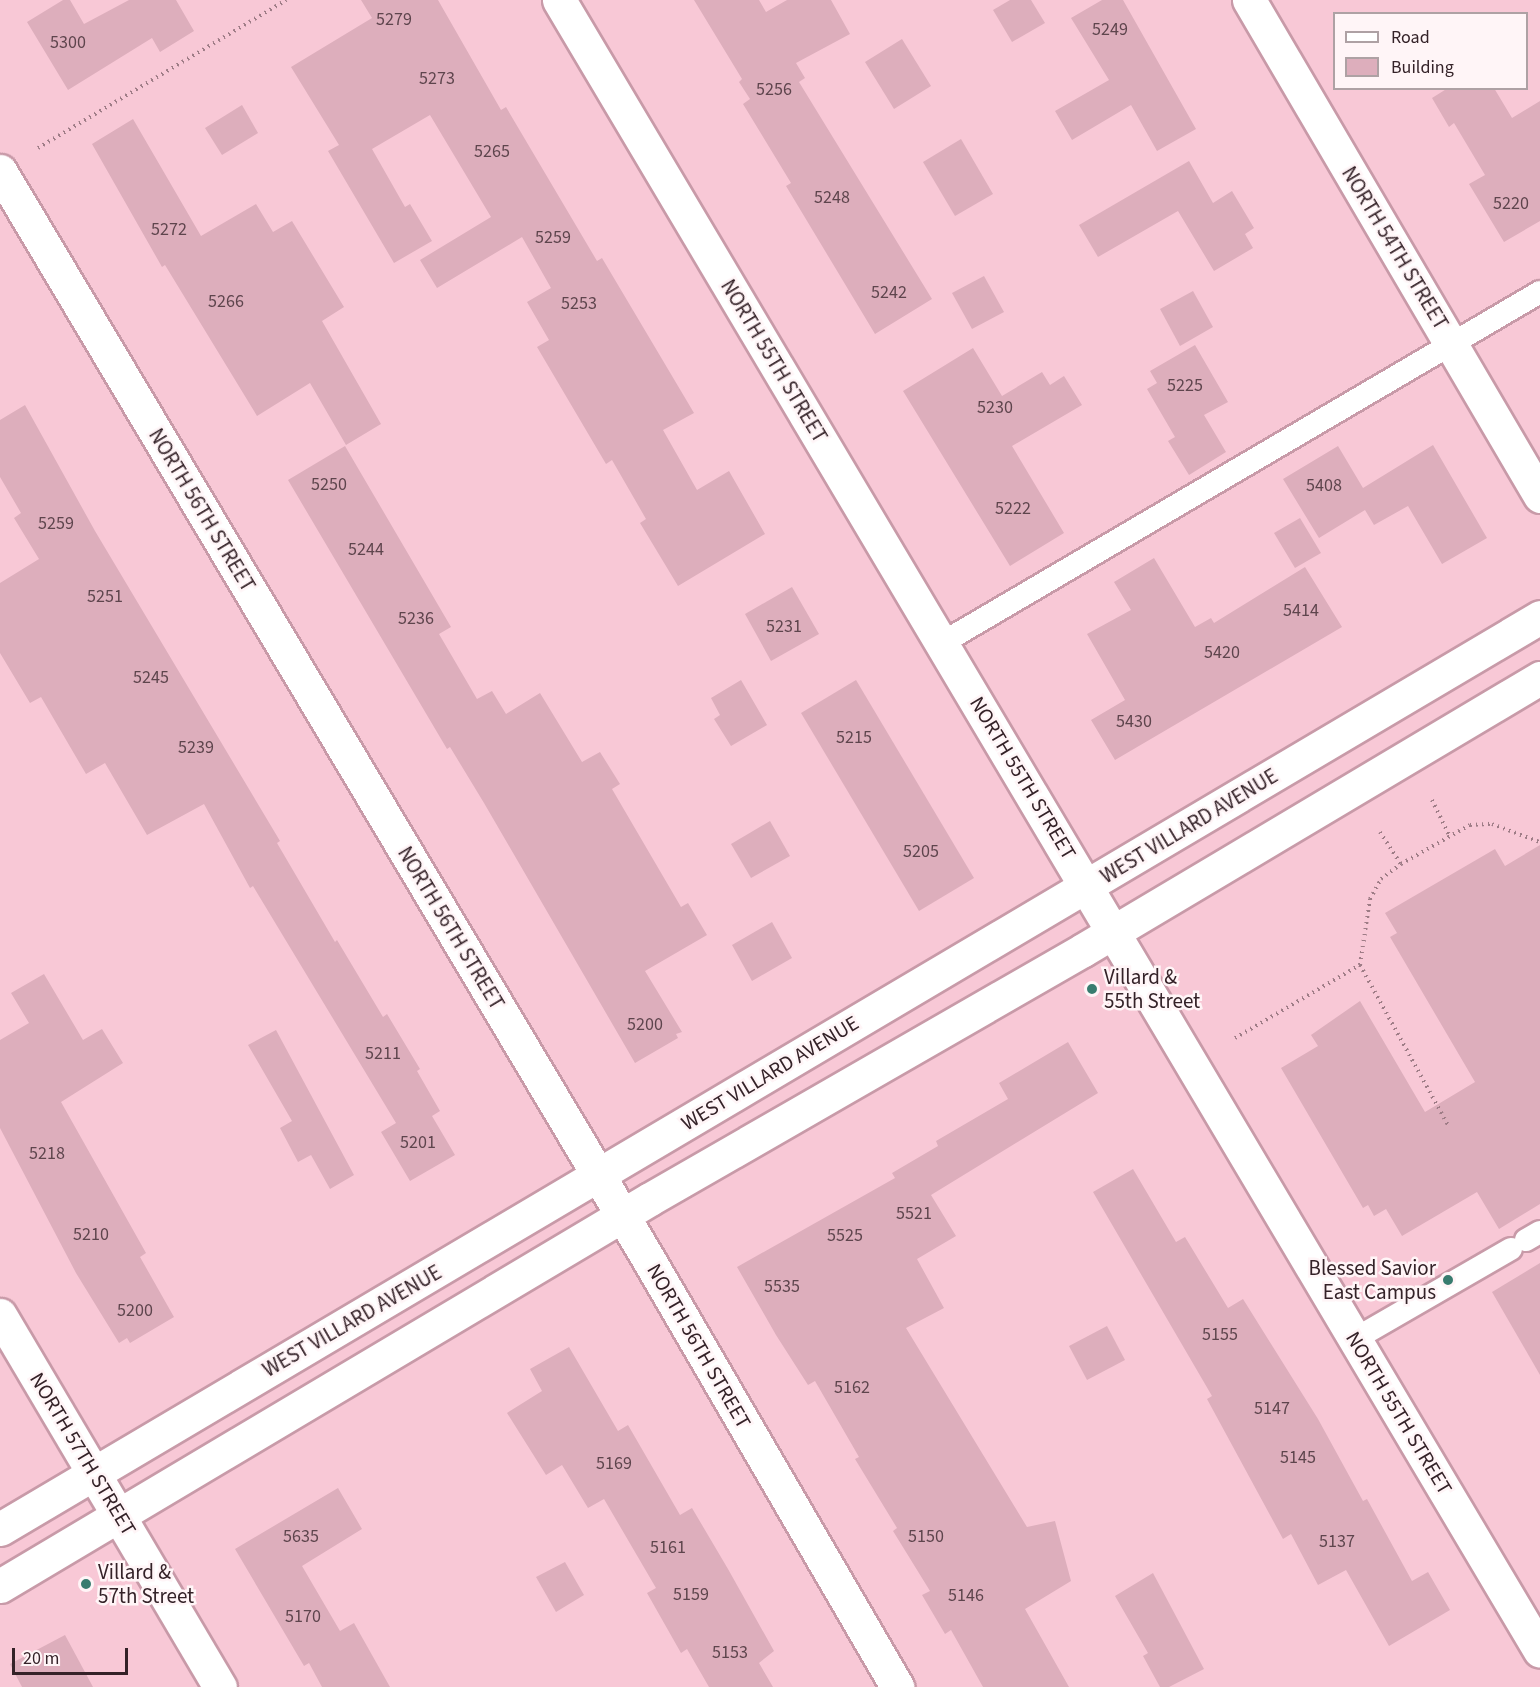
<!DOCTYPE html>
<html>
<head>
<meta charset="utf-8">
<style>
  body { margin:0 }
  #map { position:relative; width:1540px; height:1687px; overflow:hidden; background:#f8c8d6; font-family:"Source Sans 3",sans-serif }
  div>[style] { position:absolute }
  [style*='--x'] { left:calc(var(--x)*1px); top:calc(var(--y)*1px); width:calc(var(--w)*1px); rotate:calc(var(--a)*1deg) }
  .building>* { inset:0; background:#ddaebc }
  .path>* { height:4px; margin-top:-2px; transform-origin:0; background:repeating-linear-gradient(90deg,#9e7c86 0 1.5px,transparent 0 6px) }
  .roads { filter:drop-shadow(2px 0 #c89aa8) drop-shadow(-2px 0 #c89aa8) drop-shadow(0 2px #c89aa8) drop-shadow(0 -2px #c89aa8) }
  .lane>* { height:22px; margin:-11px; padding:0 11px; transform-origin:11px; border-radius:11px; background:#fff }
  .street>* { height:33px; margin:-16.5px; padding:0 16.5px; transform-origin:16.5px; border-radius:16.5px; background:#fff }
  .secondary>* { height:33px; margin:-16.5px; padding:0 16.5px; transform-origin:16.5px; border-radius:16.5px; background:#fff }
  .dots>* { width:16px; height:16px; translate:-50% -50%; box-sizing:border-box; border:3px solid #fff5f7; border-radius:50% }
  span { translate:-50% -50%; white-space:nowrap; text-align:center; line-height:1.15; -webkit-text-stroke:5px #fff5f7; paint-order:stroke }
  .number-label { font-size:18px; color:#5e454d }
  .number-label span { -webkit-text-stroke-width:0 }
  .street-label { font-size:21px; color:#342228 }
  .poi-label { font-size:21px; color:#342228 }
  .left { translate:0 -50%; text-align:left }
  .right { translate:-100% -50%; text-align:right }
  .legend { position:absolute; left:1333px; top:12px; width:195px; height:78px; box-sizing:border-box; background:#fff5f7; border:2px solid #aea1a4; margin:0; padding:8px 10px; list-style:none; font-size:18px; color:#342228 }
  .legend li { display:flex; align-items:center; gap:12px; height:30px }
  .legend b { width:30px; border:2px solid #aea1a4 }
  .scale { position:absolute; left:12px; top:1648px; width:116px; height:27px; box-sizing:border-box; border:3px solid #342228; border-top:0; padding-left:8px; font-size:18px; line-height:21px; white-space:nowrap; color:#342228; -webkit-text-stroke:4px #fff5f7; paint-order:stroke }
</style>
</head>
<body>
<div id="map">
  <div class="building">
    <i style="clip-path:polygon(63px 0,70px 0,84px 24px,129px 0,176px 0,194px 31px,160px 52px,152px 38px,68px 90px,27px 22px)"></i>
    <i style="clip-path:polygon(361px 0,438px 0,501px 110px,506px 107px,597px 261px,602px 258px,694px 413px,663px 430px,697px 490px,729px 471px,765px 534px,678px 586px,640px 523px,646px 519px,612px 460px,606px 464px,537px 347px,549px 340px,527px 302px,551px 288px,522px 237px,437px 288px,420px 260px,491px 217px,430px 115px,372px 149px,405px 207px,410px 204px,432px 241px,394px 263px,328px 151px,339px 145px,291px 67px,372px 18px)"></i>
    <i style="clip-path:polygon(694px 0,759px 0,766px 12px,787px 0,831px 0,850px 34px,796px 63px,805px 78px,799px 82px,932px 299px,875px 334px,786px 186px,791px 183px,743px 104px,750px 99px,739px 82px,742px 79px)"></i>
    <i style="clip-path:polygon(1010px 0,1031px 0,1045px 23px,1012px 42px,993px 10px)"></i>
    <i style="clip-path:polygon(1102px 0,1123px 0,1196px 129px,1157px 151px,1131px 105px,1072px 140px,1055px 111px,1109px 80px,1071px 18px)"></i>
    <i style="clip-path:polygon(902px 39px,931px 86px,894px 109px,865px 62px)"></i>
    <i style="clip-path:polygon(1448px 88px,1494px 88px,1512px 118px,1540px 101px,1540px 221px,1504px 242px,1469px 184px,1485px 175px,1454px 123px,1449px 127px,1432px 98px)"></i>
    <i style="clip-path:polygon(242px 105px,258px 133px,222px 155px,205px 128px)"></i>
    <i style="clip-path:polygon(133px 119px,201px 236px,256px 204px,273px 232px,292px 221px,344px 307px,322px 321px,381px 424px,346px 445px,310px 383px,257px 416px,165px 265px,162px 267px,92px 144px)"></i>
    <i style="clip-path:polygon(961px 139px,993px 194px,955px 216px,923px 162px)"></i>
    <i style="clip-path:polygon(1189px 161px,1213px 203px,1232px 191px,1254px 228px,1245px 234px,1253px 248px,1214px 271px,1178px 211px,1098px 257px,1079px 225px)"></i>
    <i style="clip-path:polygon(984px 276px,1004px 312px,972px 329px,952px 293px)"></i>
    <i style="clip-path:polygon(1193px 291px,1213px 327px,1180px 346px,1160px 309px)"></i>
    <i style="clip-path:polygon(1195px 345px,1228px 402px,1204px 415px,1226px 452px,1189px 475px,1168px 441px,1175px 437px,1147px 389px,1157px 383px,1150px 371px)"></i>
    <i style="clip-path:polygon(973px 348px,1002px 396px,1042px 372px,1050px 385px,1064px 376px,1082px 405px,1012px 446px,1064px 533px,1010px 566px,903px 391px)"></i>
    <i style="clip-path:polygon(25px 405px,95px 531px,280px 841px,277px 843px,335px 942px,337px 940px,383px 1017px,387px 1014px,420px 1069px,417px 1071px,440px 1111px,432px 1116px,455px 1155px,410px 1181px,381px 1132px,396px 1123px,253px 886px,250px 888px,204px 804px,147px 835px,105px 763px,86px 774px,41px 697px,30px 703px,0 653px,0 583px,39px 559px,14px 518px,21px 513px,0 477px,0 420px)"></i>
    <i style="clip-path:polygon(1433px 445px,1487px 538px,1442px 564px,1408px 506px,1374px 525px,1365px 510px,1319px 538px,1283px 479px,1338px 446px,1363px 488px)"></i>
    <i style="clip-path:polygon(345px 446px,451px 627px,439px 634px,477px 699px,492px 691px,506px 714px,540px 693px,582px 762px,600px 752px,620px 784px,612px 789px,681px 907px,688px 903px,707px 935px,645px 971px,682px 1032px,676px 1034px,678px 1038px,635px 1063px,484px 803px,450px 747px,447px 749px,288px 480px)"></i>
    <i style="clip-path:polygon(1300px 518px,1321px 553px,1295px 568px,1274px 533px)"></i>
    <i style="clip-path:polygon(1154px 558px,1195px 627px,1211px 618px,1214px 623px,1305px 567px,1342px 627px,1115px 760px,1091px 720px,1125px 700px,1087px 634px,1131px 610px,1114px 582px)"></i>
    <i style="clip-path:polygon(792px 587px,819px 634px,771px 661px,745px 614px)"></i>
    <i style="clip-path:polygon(741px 680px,767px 725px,731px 746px,714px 719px,720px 715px,711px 698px)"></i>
    <i style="clip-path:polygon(856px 680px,974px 878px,919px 911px,801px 713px)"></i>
    <i style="clip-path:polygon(770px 821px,790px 856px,751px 878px,731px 844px)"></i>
    <i style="clip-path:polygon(1540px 845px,1540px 1204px,1499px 1229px,1477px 1192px,1402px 1236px,1386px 1209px,1374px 1216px,1368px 1205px,1363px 1208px,1281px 1068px,1318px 1046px,1311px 1035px,1360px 1001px,1425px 1112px,1475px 1082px,1390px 937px,1397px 933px,1385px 913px,1495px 849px,1505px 866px)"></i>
    <i style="clip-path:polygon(772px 922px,792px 958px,752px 981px,732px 945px)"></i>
    <i style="clip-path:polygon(44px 974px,83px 1040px,102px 1029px,123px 1063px,61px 1102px,146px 1253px,140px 1257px,174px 1317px,130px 1343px,127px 1338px,119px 1343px,76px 1273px,0 1128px,0 1040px,29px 1023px,11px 993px)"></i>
    <i style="clip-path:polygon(276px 1030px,354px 1175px,330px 1189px,311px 1155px,298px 1162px,280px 1128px,292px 1121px,248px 1045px)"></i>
    <i style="clip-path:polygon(1068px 1042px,1098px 1093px,931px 1195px,956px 1236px,917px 1259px,944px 1308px,906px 1328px,1027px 1527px,1055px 1521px,1071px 1581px,1025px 1609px,1069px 1687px,983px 1687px,951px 1630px,945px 1634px,922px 1595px,930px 1591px,893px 1531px,897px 1528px,855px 1459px,859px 1457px,815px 1381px,808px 1385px,776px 1335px,737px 1267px,895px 1178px,892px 1173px,938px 1146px,936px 1141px,1008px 1099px,999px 1083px)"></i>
    <i style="clip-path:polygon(1133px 1169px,1176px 1242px,1185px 1237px,1228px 1308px,1243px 1299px,1318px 1419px,1363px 1501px,1367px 1499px,1412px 1581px,1428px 1572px,1450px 1610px,1389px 1646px,1346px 1570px,1318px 1585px,1291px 1534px,1283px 1539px,1207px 1399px,1212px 1396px,1093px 1192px)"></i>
    <i style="clip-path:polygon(1540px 1263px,1540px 1375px,1492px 1292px)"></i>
    <i style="clip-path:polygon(1107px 1326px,1125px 1360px,1087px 1380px,1069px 1346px)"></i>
    <i style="clip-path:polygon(569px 1347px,618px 1431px,628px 1425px,680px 1515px,692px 1508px,728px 1569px,774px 1651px,759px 1663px,773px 1687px,709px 1687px,687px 1649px,681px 1653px,647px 1593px,656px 1588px,604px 1499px,588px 1508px,562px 1465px,546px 1475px,507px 1413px,542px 1391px,530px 1369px)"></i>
    <i style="clip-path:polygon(338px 1488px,362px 1529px,302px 1566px,340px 1631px,354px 1623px,390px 1687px,322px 1687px,309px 1663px,304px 1666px,235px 1549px)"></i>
    <i style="clip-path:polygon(565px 1562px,584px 1595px,556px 1612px,536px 1577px)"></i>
    <i style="clip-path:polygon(1153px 1573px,1204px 1669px,1169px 1687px,1160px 1687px,1143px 1656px,1148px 1653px,1115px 1596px)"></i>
    <i style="clip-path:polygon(65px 1635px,93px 1687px,22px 1687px,10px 1664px)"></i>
  </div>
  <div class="path">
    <i style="--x:38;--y:148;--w:289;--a:-30.8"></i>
    <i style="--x:1432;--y:800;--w:39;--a:64"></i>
    <i style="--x:1380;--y:832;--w:38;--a:57"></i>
    <i style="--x:1360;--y:965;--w:185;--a:61.2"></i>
    <i style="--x:1235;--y:1038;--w:145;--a:-30.3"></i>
    <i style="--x:1360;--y:965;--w:67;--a:-81.4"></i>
    <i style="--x:1370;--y:899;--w:23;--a:-61"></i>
    <i style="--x:1381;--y:879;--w:25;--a:-37"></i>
    <i style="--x:1401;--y:864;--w:79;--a:-29.5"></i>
    <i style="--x:1470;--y:825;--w:22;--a:-3"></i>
    <i style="--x:1492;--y:824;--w:51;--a:20.6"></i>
  </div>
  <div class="roads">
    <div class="lane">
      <i style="--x:942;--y:643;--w:693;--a:-30.41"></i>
      <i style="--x:1526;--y:1240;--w:16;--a:-30"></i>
      <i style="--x:1355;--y:1339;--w:180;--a:-30"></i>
    </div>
    <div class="street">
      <i style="--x:559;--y:0;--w:1920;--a:59.28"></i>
      <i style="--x:1249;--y:0;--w:575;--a:59.6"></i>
      <i style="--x:0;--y:171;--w:1270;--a:59.21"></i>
      <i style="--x:650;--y:1262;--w:492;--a:59.8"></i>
      <i style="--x:0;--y:1315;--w:432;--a:59.4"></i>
    </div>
    <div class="secondary">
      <i style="--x:0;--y:1529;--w:1790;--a:-30.63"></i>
      <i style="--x:0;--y:1586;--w:756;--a:-30.77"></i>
      <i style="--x:650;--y:1199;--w:499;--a:-29.9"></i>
      <i style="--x:1083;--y:950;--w:532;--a:-30.76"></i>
    </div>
  </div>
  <div class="dots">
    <i style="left:1092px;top:989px;background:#387c6f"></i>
    <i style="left:1448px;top:1280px;background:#387c6f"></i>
    <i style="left:86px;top:1584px;background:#387c6f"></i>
  </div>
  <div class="number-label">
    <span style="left:394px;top:20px">5279</span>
    <span style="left:1110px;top:30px">5249</span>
    <span style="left:68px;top:43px">5300</span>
    <span style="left:437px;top:79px">5273</span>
    <span style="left:774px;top:90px">5256</span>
    <span style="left:492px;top:152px">5265</span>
    <span style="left:832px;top:198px">5248</span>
    <span style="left:1511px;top:204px">5220</span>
    <span style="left:169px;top:230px">5272</span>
    <span style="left:553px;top:238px">5259</span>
    <span style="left:889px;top:293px">5242</span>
    <span style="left:226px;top:302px">5266</span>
    <span style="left:579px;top:304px">5253</span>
    <span style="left:1185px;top:386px">5225</span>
    <span style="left:995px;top:408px">5230</span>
    <span style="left:329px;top:485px">5250</span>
    <span style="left:1324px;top:486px">5408</span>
    <span style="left:1013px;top:509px">5222</span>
    <span style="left:56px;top:524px">5259</span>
    <span style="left:366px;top:550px">5244</span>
    <span style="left:105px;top:597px">5251</span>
    <span style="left:1301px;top:611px">5414</span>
    <span style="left:416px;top:619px">5236</span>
    <span style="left:784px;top:627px">5231</span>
    <span style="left:1222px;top:653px">5420</span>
    <span style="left:151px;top:678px">5245</span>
    <span style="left:1134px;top:722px">5430</span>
    <span style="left:854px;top:738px">5215</span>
    <span style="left:196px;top:748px">5239</span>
    <span style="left:921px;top:852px">5205</span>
    <span style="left:645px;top:1025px">5200</span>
    <span style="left:383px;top:1054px">5211</span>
    <span style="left:418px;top:1143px">5201</span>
    <span style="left:47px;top:1154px">5218</span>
    <span style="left:914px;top:1214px">5521</span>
    <span style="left:91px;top:1235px">5210</span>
    <span style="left:845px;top:1236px">5525</span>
    <span style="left:782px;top:1287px">5535</span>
    <span style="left:135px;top:1311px">5200</span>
    <span style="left:1220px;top:1335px">5155</span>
    <span style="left:852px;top:1388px">5162</span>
    <span style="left:1272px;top:1409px">5147</span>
    <span style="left:1298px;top:1458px">5145</span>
    <span style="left:614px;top:1464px">5169</span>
    <span style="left:301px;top:1537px">5635</span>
    <span style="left:926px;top:1537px">5150</span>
    <span style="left:1337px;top:1542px">5137</span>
    <span style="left:668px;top:1548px">5161</span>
    <span style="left:691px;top:1595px">5159</span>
    <span style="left:966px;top:1596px">5146</span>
    <span style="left:303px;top:1617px">5170</span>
    <span style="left:730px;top:1653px">5153</span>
  </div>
  <div class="street-label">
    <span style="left:1395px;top:248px;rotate:59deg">NORTH 54TH STREET</span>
    <span style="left:774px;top:361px;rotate:59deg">NORTH 55TH STREET</span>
    <span style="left:202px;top:510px;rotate:59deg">NORTH 56TH STREET</span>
    <span style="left:1023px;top:778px;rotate:59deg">NORTH 55TH STREET</span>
    <span style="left:1189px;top:826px;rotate:-31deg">WEST VILLARD AVENUE</span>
    <span style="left:451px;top:928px;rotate:59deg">NORTH 56TH STREET</span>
    <span style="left:770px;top:1073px;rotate:-31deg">WEST VILLARD AVENUE</span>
    <span style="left:352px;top:1321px;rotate:-30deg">WEST VILLARD AVENUE</span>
    <span style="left:699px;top:1346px;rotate:60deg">NORTH 56TH STREET</span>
    <span style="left:1399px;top:1413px;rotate:59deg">NORTH 55TH STREET</span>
    <span style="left:83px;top:1454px;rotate:59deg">NORTH 57TH STREET</span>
  </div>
  <div class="poi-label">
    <span class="left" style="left:1104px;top:989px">Villard &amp;<br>55th Street</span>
    <span class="right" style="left:1436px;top:1280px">Blessed Savior<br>East Campus</span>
    <span class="left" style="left:98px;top:1584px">Villard &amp;<br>57th Street</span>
  </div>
  <ul class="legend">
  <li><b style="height:8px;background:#fff"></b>Road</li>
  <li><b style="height:16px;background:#ddaebc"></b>Building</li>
  </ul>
  <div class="scale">20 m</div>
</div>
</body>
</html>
